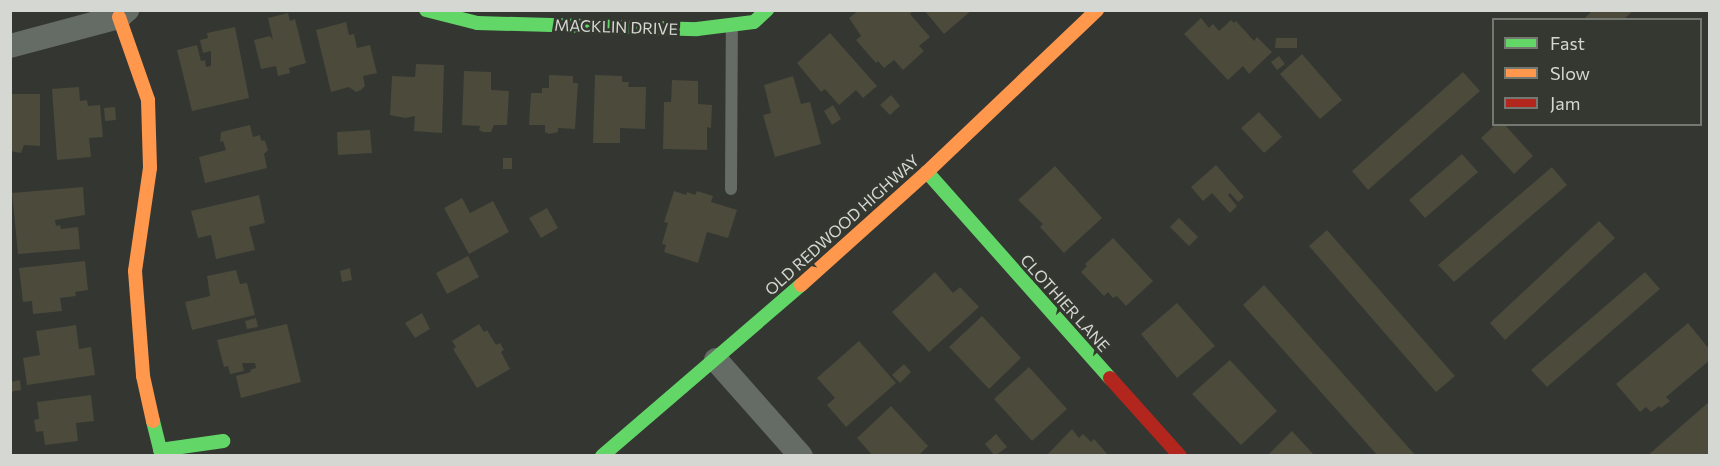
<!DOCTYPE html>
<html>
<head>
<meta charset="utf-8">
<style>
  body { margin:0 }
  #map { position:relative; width:1720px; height:466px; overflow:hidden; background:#343632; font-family:Commissioner,sans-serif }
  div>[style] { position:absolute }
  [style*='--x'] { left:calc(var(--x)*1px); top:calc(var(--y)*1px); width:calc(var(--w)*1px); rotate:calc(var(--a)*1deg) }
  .building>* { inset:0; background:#4b4a3b }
  .lane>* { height:12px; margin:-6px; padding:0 6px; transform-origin:6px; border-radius:6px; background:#656c66 }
  .street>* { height:24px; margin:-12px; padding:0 12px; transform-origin:12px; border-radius:12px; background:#656c66 }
  .fast>* { height:14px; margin:-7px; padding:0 7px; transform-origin:7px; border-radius:7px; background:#63d668 }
  .slow>* { height:14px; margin:-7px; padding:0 7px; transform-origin:7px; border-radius:7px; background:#ff974d }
  .jam>* { height:14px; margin:-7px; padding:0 7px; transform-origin:7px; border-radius:7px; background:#b3261e }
  span { translate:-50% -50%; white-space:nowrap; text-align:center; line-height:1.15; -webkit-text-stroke:6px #353830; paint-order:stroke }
  .street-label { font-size:16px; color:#d5d7d2 }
  .frame { position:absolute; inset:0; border:12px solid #d5d7d2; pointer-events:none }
  .legend { position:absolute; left:1492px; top:18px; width:210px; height:108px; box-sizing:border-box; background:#353830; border:2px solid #757871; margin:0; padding:8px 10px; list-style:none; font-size:18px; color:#d5d7d2 }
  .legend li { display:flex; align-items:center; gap:12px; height:30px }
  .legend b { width:30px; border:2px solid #757871 }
</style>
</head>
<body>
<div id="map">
  <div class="building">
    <i style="clip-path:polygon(859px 10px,914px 10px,910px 14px,930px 37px,919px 46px,924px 51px,903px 70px,894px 60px,884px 68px,878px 61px,876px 63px,856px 40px,861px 36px,849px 18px)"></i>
    <i style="clip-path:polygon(924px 10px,972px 10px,944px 34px)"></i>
    <i style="clip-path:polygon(1593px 10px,1634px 10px,1623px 20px,1583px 20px)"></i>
    <i style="clip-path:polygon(288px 13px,290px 21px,295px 19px,306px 63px,289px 68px,290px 73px,278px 76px,276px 66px,261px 69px,254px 40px,270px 36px,273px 40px,268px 18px)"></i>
    <i style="clip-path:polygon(1201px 18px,1209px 28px,1213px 24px,1219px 31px,1231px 20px,1234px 23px,1236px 21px,1254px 41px,1257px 37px,1272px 52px,1249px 74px,1243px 66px,1228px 80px,1184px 34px)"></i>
    <i style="clip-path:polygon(346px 22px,349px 35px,354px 34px,357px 48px,370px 45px,377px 73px,363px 76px,365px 86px,361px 90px,356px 92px,349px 87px,331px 92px,316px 30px)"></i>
    <i style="clip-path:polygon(235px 27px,249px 98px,192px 111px,177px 50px,197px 45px,201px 61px,205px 60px,206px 67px,211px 66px,211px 51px,203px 53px,200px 40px,208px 38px,207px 33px)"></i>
    <i style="clip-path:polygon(830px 33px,877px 86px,863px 98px,856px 90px,839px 105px,825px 89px,821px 92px,797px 63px)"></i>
    <i style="clip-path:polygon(1276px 38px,1297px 38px,1297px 48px,1275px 48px)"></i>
    <i style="clip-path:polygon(1302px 54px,1342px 100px,1320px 119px,1280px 74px)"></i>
    <i style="clip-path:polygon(1279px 56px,1285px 64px,1277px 70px,1271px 62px)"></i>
    <i style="clip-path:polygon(416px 64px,444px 65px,442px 133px,414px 131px,415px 116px,405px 118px,390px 115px,392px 76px,415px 77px)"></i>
    <i style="clip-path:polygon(464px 71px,491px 72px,491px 90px,509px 91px,507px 125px,494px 125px,491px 132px,483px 132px,479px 130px,480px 126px,462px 125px)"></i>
    <i style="clip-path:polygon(1463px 72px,1480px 91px,1368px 190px,1352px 171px)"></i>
    <i style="clip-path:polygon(549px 75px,573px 76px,573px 83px,578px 83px,575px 129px,558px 128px,558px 132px,549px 134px,545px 132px,545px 125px,529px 125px,531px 93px,542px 93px,542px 88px,549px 88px)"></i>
    <i style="clip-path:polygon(595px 75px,622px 76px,622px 82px,629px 82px,628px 87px,646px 87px,645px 129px,620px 128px,620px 143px,593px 143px)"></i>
    <i style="clip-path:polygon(793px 76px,801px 104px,810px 102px,821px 144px,775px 157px,763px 115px,771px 113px,764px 85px)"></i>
    <i style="clip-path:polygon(672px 80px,698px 81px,698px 104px,712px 105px,711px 128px,707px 127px,707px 150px,663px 149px,664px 102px,671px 102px)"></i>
    <i style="clip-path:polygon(79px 87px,80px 101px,87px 100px,88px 106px,100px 105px,103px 137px,89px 138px,91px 157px,57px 160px,52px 89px)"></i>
    <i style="clip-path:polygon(12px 94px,40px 94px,40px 146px,24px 145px,21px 153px,10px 151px)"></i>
    <i style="clip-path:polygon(891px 95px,900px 106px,890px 115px,880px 105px)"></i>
    <i style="clip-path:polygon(833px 105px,841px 119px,832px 125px,824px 111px)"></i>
    <i style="clip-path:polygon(115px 107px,116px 120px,105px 121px,104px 108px)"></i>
    <i style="clip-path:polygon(1259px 112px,1282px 137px,1264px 153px,1241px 128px)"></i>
    <i style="clip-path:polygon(1496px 124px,1504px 124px,1533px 156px,1514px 174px,1481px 138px)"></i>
    <i style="clip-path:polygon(250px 125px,253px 137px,260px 135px,261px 140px,265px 141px,268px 150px,264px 154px,267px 168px,205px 183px,199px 157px,226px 150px,223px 141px,220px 142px,221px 132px)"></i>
    <i style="clip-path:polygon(370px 130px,372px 153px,338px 155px,337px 132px)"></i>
    <i style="clip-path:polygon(1462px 154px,1478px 172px,1425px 218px,1409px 200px)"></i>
    <i style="clip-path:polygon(503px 158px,512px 158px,512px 169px,503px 169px)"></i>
    <i style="clip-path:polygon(1216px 165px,1244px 197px,1238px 202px,1230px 193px,1228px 195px,1237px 206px,1230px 213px,1212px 193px,1203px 201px,1191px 187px)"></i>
    <i style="clip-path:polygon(1055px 166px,1102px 218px,1064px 253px,1040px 227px,1043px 224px,1018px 200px)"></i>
    <i style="clip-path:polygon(1552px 167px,1567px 185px,1454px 282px,1438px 265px)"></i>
    <i style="clip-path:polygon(83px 187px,85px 215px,55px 220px,56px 226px,60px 225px,61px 229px,78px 227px,80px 249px,18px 254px,12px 193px)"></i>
    <i style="clip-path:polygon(674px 191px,686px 195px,687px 192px,695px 195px,697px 191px,713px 196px,711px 202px,737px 210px,728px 238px,707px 232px,698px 263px,664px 252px,666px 245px,662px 244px,668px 223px,664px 222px)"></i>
    <i style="clip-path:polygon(259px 195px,265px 223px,249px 227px,255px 250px,216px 259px,211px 235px,198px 238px,191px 211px)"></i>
    <i style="clip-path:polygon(462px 198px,470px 213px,493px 201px,509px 232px,469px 254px,444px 208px)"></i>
    <i style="clip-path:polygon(547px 208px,558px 228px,541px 238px,529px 218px)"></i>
    <i style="clip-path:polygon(1179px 218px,1198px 237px,1189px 246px,1170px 227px)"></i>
    <i style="clip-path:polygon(1599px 221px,1615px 238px,1505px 340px,1490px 323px)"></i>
    <i style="clip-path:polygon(1327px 230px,1455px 376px,1436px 392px,1309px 246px)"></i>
    <i style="clip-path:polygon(1113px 238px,1153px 281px,1126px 306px,1117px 296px,1113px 298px,1108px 292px,1104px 296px,1081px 272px,1087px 266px,1085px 264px)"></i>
    <i style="clip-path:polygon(468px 256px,479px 277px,447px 294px,436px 273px)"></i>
    <i style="clip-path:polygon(85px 261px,88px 290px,75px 292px,76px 296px,60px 298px,62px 311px,33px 314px,32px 301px,23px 302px,19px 268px)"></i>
    <i style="clip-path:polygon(350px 268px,352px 280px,342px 282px,340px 271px)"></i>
    <i style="clip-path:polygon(236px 270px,240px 284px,247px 283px,255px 315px,192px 330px,185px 302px,210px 296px,207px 276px)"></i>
    <i style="clip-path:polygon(935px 272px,953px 293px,960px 287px,979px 307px,929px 352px,892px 312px)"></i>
    <i style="clip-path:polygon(1645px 272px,1660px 289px,1547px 387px,1531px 370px)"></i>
    <i style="clip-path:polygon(1264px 285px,1416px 456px,1378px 456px,1243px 305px)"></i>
    <i style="clip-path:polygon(1177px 303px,1215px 346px,1177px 378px,1141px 334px)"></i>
    <i style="clip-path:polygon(422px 313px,430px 329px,415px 338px,405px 323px)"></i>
    <i style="clip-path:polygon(982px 316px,1021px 358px,989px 389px,949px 347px)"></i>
    <i style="clip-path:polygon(256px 318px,258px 327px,247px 329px,245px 321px)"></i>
    <i style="clip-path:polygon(1688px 323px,1710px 350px,1710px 360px,1666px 397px,1670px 401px,1661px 408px,1659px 406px,1651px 412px,1646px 407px,1640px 412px,1616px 384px)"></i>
    <i style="clip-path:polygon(287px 324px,301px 382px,241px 398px,236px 376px,251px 372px,250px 370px,256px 368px,255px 363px,242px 363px,244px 371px,230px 374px,228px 366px,224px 367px,217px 340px)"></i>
    <i style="clip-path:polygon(479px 324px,484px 332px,487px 330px,496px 345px,500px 343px,504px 350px,501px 352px,510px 369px,477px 388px,453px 349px,456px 347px,452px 341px)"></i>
    <i style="clip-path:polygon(76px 325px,79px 349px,91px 347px,95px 375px,27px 385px,23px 358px,40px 355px,36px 331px)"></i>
    <i style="clip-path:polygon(859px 341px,896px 383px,846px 427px,827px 405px,835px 398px,817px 378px)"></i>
    <i style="clip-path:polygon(1230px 360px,1277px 411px,1241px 445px,1192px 394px)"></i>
    <i style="clip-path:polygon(904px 364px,911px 372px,900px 383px,892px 375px)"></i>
    <i style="clip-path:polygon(1029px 367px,1067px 409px,1032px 441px,994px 399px)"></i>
    <i style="clip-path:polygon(20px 380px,21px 390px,10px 392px,10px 382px)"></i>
    <i style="clip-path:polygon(91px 395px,94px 421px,76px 423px,78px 441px,45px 445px,43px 431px,36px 432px,34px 420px,39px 419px,37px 402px)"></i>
    <i style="clip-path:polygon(1710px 401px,1710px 456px,1647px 456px)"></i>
    <i style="clip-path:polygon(891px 406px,928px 446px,918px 456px,873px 456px,857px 438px)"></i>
    <i style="clip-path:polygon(1072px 429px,1079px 438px,1083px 434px,1091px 442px,1094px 439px,1109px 456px,1046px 456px)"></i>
    <i style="clip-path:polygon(1292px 431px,1315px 456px,1267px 456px)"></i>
    <i style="clip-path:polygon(996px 434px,1007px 447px,995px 456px,985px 444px)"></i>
  </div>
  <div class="lane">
    <i style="--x:731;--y:189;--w:164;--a:-89.7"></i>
  </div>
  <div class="street">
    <i style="--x:10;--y:46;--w:113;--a:-14.9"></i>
    <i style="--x:119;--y:17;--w:11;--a:-41"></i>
    <i style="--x:716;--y:360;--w:128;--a:48.5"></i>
  </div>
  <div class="fast">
    <i style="--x:426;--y:10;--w:53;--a:14.3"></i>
    <i style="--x:477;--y:23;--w:220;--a:1.6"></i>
    <i style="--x:697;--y:29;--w:57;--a:-7"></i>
    <i style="--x:754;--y:22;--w:18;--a:-43"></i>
    <i style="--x:927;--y:172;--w:276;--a:48.4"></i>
    <i style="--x:153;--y:421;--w:30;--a:76"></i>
    <i style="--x:160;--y:450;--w:64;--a:-8.1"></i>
    <i style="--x:602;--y:456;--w:262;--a:-40.7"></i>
  </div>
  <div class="slow">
    <i style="--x:119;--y:17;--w:88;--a:70.7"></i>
    <i style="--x:148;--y:100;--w:68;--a:88.3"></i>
    <i style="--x:150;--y:168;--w:104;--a:98.3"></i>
    <i style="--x:135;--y:271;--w:105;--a:85.6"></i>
    <i style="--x:143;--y:376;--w:46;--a:77.5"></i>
    <i style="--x:801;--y:285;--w:169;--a:-41.9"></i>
    <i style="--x:927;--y:172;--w:235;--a:-43.6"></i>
  </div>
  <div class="jam">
    <i style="--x:1110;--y:378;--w:105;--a:48.1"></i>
  </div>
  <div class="street-label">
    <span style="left:616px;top:27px;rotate:2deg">MACKLIN DRIVE</span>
    <span style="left:842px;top:225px;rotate:-42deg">OLD REDWOOD HIGHWAY</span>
    <span style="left:1065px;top:303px;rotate:48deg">CLOTHIER LANE</span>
  </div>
  <div class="frame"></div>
  <ul class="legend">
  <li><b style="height:8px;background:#63d668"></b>Fast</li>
  <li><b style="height:8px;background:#ff974d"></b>Slow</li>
  <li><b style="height:8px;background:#b3261e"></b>Jam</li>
  </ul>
</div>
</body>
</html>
